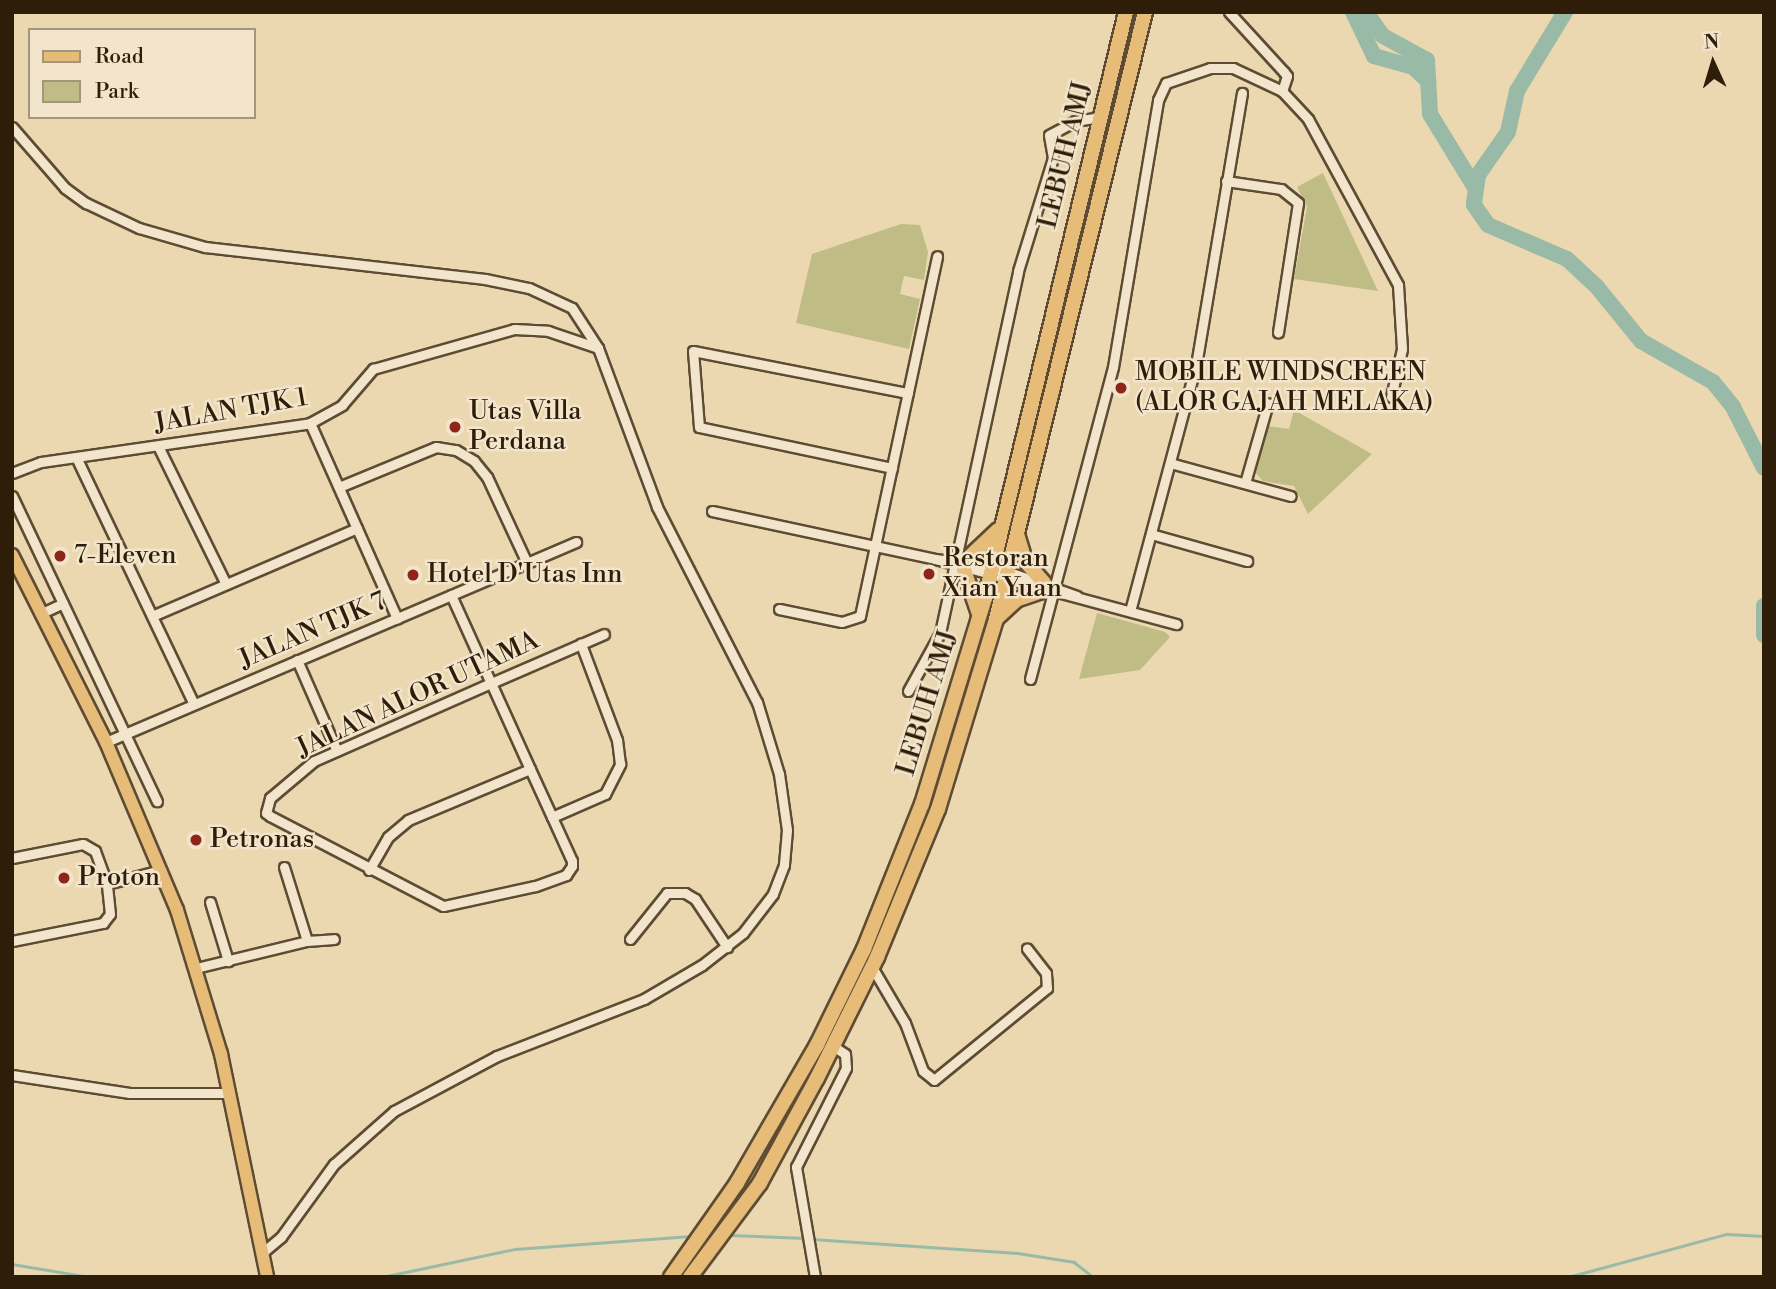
<!DOCTYPE html>
<html>
<head>
<meta charset="utf-8">
<style>
  body { margin:0 }
  #map { position:relative; width:1776px; height:1289px; overflow:hidden; background:#ebd7b0; font-family:"Libre Bodoni",serif }
  div>[style] { position:absolute }
  [style*='--x'] { left:calc(var(--x)*1px); top:calc(var(--y)*1px); width:calc(var(--w)*1px); rotate:calc(var(--a)*1deg) }
  .green>* { inset:0; background:#c0bc86 }
  .stream>* { height:2.5px; margin:-1.25px; padding:0 1.25px; transform-origin:1.25px; border-radius:1.25px; background:#99baa6 }
  .river>* { height:16px; margin:-8px; padding:0 8px; transform-origin:8px; border-radius:8px; background:#99baa6 }
  .roads { filter:drop-shadow(2px 0 #5d4c33) drop-shadow(-2px 0 #5d4c33) drop-shadow(0 2px #5d4c33) drop-shadow(0 -2px #5d4c33) }
  .minor>* { height:9px; margin:-4.5px; padding:0 4.5px; transform-origin:4.5px; border-radius:4.5px; background:#f2e5cc }
  .major>* { height:12px; margin:-6px; padding:0 6px; transform-origin:6px; border-radius:6px; background:#e6bc78 }
  .highway>* { height:14px; margin:-7px; padding:0 7px; transform-origin:7px; border-radius:7px; background:#e6bc78 }
  .dots>* { width:19px; height:19px; translate:-50% -50%; box-sizing:border-box; border:4px solid #f2e5cc; border-radius:50% }
  span { translate:-50% -50%; white-space:nowrap; text-align:center; line-height:1.15; -webkit-text-stroke:5px #f2e5cc; paint-order:stroke }
  .street-label { font-size:26px; color:#2e1d09 }
  .poi-label { font-size:26px; color:#2e1d09 }
  .left { translate:0 -50%; text-align:left }
  .frame { position:absolute; inset:0; border:14px solid #2e1d09; pointer-events:none }
  .legend { position:absolute; left:28px; top:28px; width:228px; height:91px; box-sizing:border-box; background:#f2e5cc; border:2px solid #a4957e; margin:0; padding:9px 12px; list-style:none; font-size:21px; color:#2e1d09 }
  .legend li { display:flex; align-items:center; gap:14px; height:35px }
  .legend b { width:35px; border:2px solid #a4957e }
  .north { position:absolute; left:1678px; top:28px; width:70px; height:70px; -webkit-text-stroke:5px #f2e5cc; paint-order:stroke; rotate:356deg; font-size:19px; font-weight:700; line-height:28px; text-align:center; color:#2e1d09 }
  .north::after { content:''; display:block; margin:auto; width:24px; height:32px; background:#2e1d09; clip-path:polygon(50% 0,100% 100%,50% 72%,0 100%) }
</style>
</head>
<body>
<div id="map">
  <div class="green">
    <i style="clip-path:polygon(1323px 173px,1378px 291px,1294px 279px,1307px 207px,1297px 187px)"></i>
    <i style="clip-path:polygon(901px 224px,920px 225px,928px 252px,924px 280px,904px 276px,900px 294px,920px 299px,909px 349px,796px 323px,812px 254px)"></i>
    <i style="clip-path:polygon(1294px 410px,1372px 454px,1308px 514px,1294px 486px,1263px 481px,1256px 473px,1268px 426px,1289px 429px)"></i>
    <i style="clip-path:polygon(1097px 613px,1165px 632px,1170px 637px,1140px 670px,1079px 679px)"></i>
  </div>
  <div class="stream">
    <i style="--x:729;--y:1235;--w:77;--a:2.2"></i>
    <i style="--x:812;--y:1239;--w:206;--a:3.9"></i>
    <i style="--x:1018;--y:1253;--w:57;--a:9.1"></i>
    <i style="--x:1074;--y:1262;--w:24;--a:38"></i>
    <i style="--x:12;--y:1264;--w:79;--a:9.5"></i>
    <i style="--x:382;--y:1277;--w:136;--a:-11.9"></i>
    <i style="--x:515;--y:1249;--w:179;--a:-4.2"></i>
    <i style="--x:1568;--y:1277;--w:164;--a:-15.2"></i>
    <i style="--x:1726;--y:1234;--w:38;--a:3"></i>
  </div>
  <div class="river">
    <i style="--x:1353;--y:12;--w:49;--a:64.5"></i>
    <i style="--x:1374;--y:56;--w:41;--a:15.8"></i>
    <i style="--x:1413;--y:67;--w:21;--a:43"></i>
    <i style="--x:1366;--y:12;--w:29;--a:55"></i>
    <i style="--x:1383;--y:36;--w:50;--a:28.6"></i>
    <i style="--x:1427;--y:60;--w:54;--a:86.8"></i>
    <i style="--x:1430;--y:114;--w:84;--a:58.6"></i>
    <i style="--x:1565;--y:12;--w:92;--a:121.3"></i>
    <i style="--x:1517;--y:91;--w:42;--a:102.4"></i>
    <i style="--x:1508;--y:132;--w:52;--a:124.9"></i>
    <i style="--x:1478;--y:175;--w:30;--a:98"></i>
    <i style="--x:1474;--y:205;--w:24;--a:55"></i>
    <i style="--x:1488;--y:225;--w:86;--a:23.3"></i>
    <i style="--x:1567;--y:259;--w:41;--a:43"></i>
    <i style="--x:1597;--y:287;--w:70;--a:50.8"></i>
    <i style="--x:1641;--y:341;--w:83;--a:29.7"></i>
    <i style="--x:1713;--y:382;--w:32;--a:51"></i>
    <i style="--x:1733;--y:407;--w:68;--a:63.1"></i>
    <i style="--x:1764;--y:606;--w:29;--a:90"></i>
  </div>
  <div class="roads">
    <div class="minor">
      <i style="--x:1229;--y:12;--w:81;--a:47.5"></i>
      <i style="--x:1284;--y:72;--w:5;--a:53"></i>
      <i style="--x:1287;--y:76;--w:16;--a:108"></i>
      <i style="--x:12;--y:127;--w:81;--a:49"></i>
      <i style="--x:65;--y:188;--w:26;--a:36"></i>
      <i style="--x:86;--y:203;--w:59;--a:25.3"></i>
      <i style="--x:139;--y:228;--w:69;--a:16.1"></i>
      <i style="--x:205;--y:247;--w:282;--a:6.5"></i>
      <i style="--x:485;--y:279;--w:45;--a:11.6"></i>
      <i style="--x:529;--y:288;--w:47;--a:24.9"></i>
      <i style="--x:572;--y:308;--w:48;--a:57"></i>
      <i style="--x:598;--y:348;--w:170;--a:69.6"></i>
      <i style="--x:657;--y:507;--w:219;--a:62.9"></i>
      <i style="--x:757;--y:702;--w:75;--a:73"></i>
      <i style="--x:779;--y:774;--w:57;--a:81.9"></i>
      <i style="--x:787;--y:830;--w:35;--a:95"></i>
      <i style="--x:784;--y:865;--w:31;--a:111"></i>
      <i style="--x:773;--y:894;--w:49;--a:127.6"></i>
      <i style="--x:743;--y:933;--w:52;--a:142"></i>
      <i style="--x:702;--y:965;--w:67;--a:149.6"></i>
      <i style="--x:644;--y:999;--w:158;--a:158.8"></i>
      <i style="--x:497;--y:1056;--w:117;--a:151.9"></i>
      <i style="--x:394;--y:1111;--w:80;--a:138.5"></i>
      <i style="--x:334;--y:1164;--w:90;--a:126"></i>
      <i style="--x:281;--y:1237;--w:23;--a:140"></i>
      <i style="--x:1226;--y:181;--w:56;--a:8.3"></i>
      <i style="--x:1281;--y:189;--w:22;--a:39"></i>
      <i style="--x:1298;--y:203;--w:131;--a:98.8"></i>
      <i style="--x:310;--y:423;--w:214;--a:66"></i>
      <i style="--x:158;--y:446;--w:154;--a:63.8"></i>
      <i style="--x:76;--y:457;--w:274;--a:64.5"></i>
      <i style="--x:1170;--y:463;--w:125;--a:15.3"></i>
      <i style="--x:892;--y:468;--w:197;--a:-168"></i>
      <i style="--x:699;--y:427;--w:76;--a:-94.5"></i>
      <i style="--x:693;--y:351;--w:219;--a:11.1"></i>
      <i style="--x:12;--y:473;--w:31;--a:-21"></i>
      <i style="--x:41;--y:462;--w:272;--a:-8.2"></i>
      <i style="--x:310;--y:423;--w:37;--a:-29"></i>
      <i style="--x:342;--y:405;--w:48;--a:-49.3"></i>
      <i style="--x:373;--y:369;--w:147;--a:-15.8"></i>
      <i style="--x:514;--y:329;--w:34;--a:3"></i>
      <i style="--x:548;--y:331;--w:53;--a:18.8"></i>
      <i style="--x:1245;--y:483;--w:83;--a:-74"></i>
      <i style="--x:339;--y:487;--w:105;--a:-22.4"></i>
      <i style="--x:436;--y:447;--w:20;--a:9"></i>
      <i style="--x:456;--y:450;--w:21;--a:31"></i>
      <i style="--x:474;--y:461;--w:21;--a:51"></i>
      <i style="--x:487;--y:477;--w:95;--a:65.1"></i>
      <i style="--x:12;--y:496;--w:338;--a:64.6"></i>
      <i style="--x:712;--y:511;--w:228;--a:12.1"></i>
      <i style="--x:935;--y:559;--w:57;--a:7"></i>
      <i style="--x:992;--y:566;--w:90;--a:19.4"></i>
      <i style="--x:1151;--y:534;--w:100;--a:15.7"></i>
      <i style="--x:935;--y:559;--w:250;--a:15.1"></i>
      <i style="--x:451;--y:595;--w:97;--a:65.6"></i>
      <i style="--x:491;--y:683;--w:94;--a:65.6"></i>
      <i style="--x:530;--y:769;--w:53;--a:65.4"></i>
      <i style="--x:552;--y:817;--w:48;--a:65.6"></i>
      <i style="--x:572;--y:861;--w:5;--a:90"></i>
      <i style="--x:572;--y:866;--w:11;--a:124"></i>
      <i style="--x:566;--y:875;--w:33;--a:160"></i>
      <i style="--x:535;--y:886;--w:94;--a:167.7"></i>
      <i style="--x:443;--y:906;--w:195;--a:-152.5"></i>
      <i style="--x:270;--y:816;--w:5;--a:-143"></i>
      <i style="--x:266;--y:813;--w:16;--a:-75"></i>
      <i style="--x:270;--y:798;--w:57;--a:-40.1"></i>
      <i style="--x:314;--y:761;--w:193;--a:-23.8"></i>
      <i style="--x:491;--y:683;--w:123;--a:-23.4"></i>
      <i style="--x:779;--y:609;--w:64;--a:11.7"></i>
      <i style="--x:842;--y:622;--w:19;--a:-18"></i>
      <i style="--x:860;--y:616;--w:368;--a:-77.9"></i>
      <i style="--x:1130;--y:611;--w:255;--a:-75"></i>
      <i style="--x:1196;--y:365;--w:276;--a:-80.4"></i>
      <i style="--x:42;--y:613;--w:23;--a:-25"></i>
      <i style="--x:152;--y:616;--w:223;--a:-23.2"></i>
      <i style="--x:297;--y:660;--w:99;--a:66.3"></i>
      <i style="--x:1030;--y:679;--w:323;--a:-75.1"></i>
      <i style="--x:1113;--y:367;--w:271;--a:-80.4"></i>
      <i style="--x:1158;--y:100;--w:19;--a:-65"></i>
      <i style="--x:1166;--y:83;--w:46;--a:-18.8"></i>
      <i style="--x:1210;--y:68;--w:23;--a:0"></i>
      <i style="--x:1233;--y:68;--w:54;--a:25.1"></i>
      <i style="--x:1282;--y:91;--w:38;--a:47"></i>
      <i style="--x:1308;--y:119;--w:189;--a:61.5"></i>
      <i style="--x:1398;--y:285;--w:64;--a:86.4"></i>
      <i style="--x:1402;--y:349;--w:49;--a:102.9"></i>
      <i style="--x:908;--y:691;--w:66;--a:-61.1"></i>
      <i style="--x:940;--y:633;--w:370;--a:-77.8"></i>
      <i style="--x:1018;--y:271;--w:118;--a:-72.8"></i>
      <i style="--x:1053;--y:158;--w:23;--a:-100"></i>
      <i style="--x:1049;--y:135;--w:30;--a:-28"></i>
      <i style="--x:1075;--y:121;--w:25;--a:-9"></i>
      <i style="--x:106;--y:742;--w:511;--a:-23.05"></i>
      <i style="--x:552;--y:817;--w:58;--a:-23.5"></i>
      <i style="--x:605;--y:794;--w:34;--a:-63"></i>
      <i style="--x:620;--y:764;--w:24;--a:-97"></i>
      <i style="--x:617;--y:740;--w:103;--a:-110.6"></i>
      <i style="--x:12;--y:858;--w:72;--a:-11.2"></i>
      <i style="--x:83;--y:844;--w:14;--a:30"></i>
      <i style="--x:95;--y:851;--w:35;--a:70"></i>
      <i style="--x:284;--y:867;--w:77;--a:72.7"></i>
      <i style="--x:369;--y:870;--w:38;--a:-60"></i>
      <i style="--x:388;--y:837;--w:26;--a:-40"></i>
      <i style="--x:408;--y:820;--w:132;--a:-22.7"></i>
      <i style="--x:210;--y:902;--w:62;--a:73"></i>
      <i style="--x:630;--y:939;--w:59;--a:-51.2"></i>
      <i style="--x:667;--y:893;--w:18;--a:0"></i>
      <i style="--x:685;--y:893;--w:12;--a:31"></i>
      <i style="--x:695;--y:899;--w:58;--a:56.3"></i>
      <i style="--x:12;--y:941;--w:93;--a:-11.2"></i>
      <i style="--x:103;--y:923;--w:11;--a:-52"></i>
      <i style="--x:110;--y:914;--w:30;--a:-96"></i>
      <i style="--x:107;--y:884;--w:56;--a:-14.5"></i>
      <i style="--x:872;--y:967;--w:65;--a:59.5"></i>
      <i style="--x:905;--y:1023;--w:51;--a:69.4"></i>
      <i style="--x:923;--y:1071;--w:14;--a:39"></i>
      <i style="--x:934;--y:1080;--w:146;--a:-39.2"></i>
      <i style="--x:1047;--y:988;--w:15;--a:-94"></i>
      <i style="--x:1046;--y:973;--w:31;--a:-128"></i>
      <i style="--x:196;--y:968;--w:114;--a:-13.7"></i>
      <i style="--x:307;--y:941;--w:27;--a:-4"></i>
      <i style="--x:12;--y:1075;--w:119;--a:8.7"></i>
      <i style="--x:130;--y:1093;--w:100;--a:0"></i>
      <i style="--x:815;--y:1277;--w:112;--a:-99.8"></i>
      <i style="--x:796;--y:1167;--w:111;--a:-63.2"></i>
      <i style="--x:846;--y:1068;--w:14;--a:-94"></i>
      <i style="--x:845;--y:1054;--w:14;--a:-146"></i>
    </div>
    <div class="major">
      <i style="--x:12;--y:555;--w:209;--a:63.3"></i>
      <i style="--x:106;--y:742;--w:182;--a:67.1"></i>
      <i style="--x:177;--y:910;--w:151;--a:73"></i>
      <i style="--x:221;--y:1054;--w:228;--a:78.3"></i>
    </div>
    <div class="highway">
      <i style="--x:1017;--y:534;--w:28;--a:73"></i>
      <i style="--x:1025;--y:561;--w:29;--a:49"></i>
      <i style="--x:966;--y:560;--w:44;--a:-43.2"></i>
      <i style="--x:964;--y:570;--w:46;--a:71.2"></i>
      <i style="--x:997;--y:618;--w:26;--a:-43"></i>
      <i style="--x:1016;--y:600;--w:28;--a:-19"></i>
      <i style="--x:671;--y:1277;--w:115;--a:-54.9"></i>
      <i style="--x:737;--y:1183;--w:160;--a:-59.9"></i>
      <i style="--x:817;--y:1045;--w:107;--a:-63.9"></i>
      <i style="--x:864;--y:949;--w:156;--a:-68.2"></i>
      <i style="--x:922;--y:804;--w:215;--a:-73"></i>
      <i style="--x:985;--y:598;--w:603;--a:-76.47"></i>
      <i style="--x:690;--y:1277;--w:117;--a:-53.3"></i>
      <i style="--x:760;--y:1183;--w:119;--a:-61.5"></i>
      <i style="--x:817;--y:1078;--w:135;--a:-63.6"></i>
      <i style="--x:877;--y:957;--w:160;--a:-67.6"></i>
      <i style="--x:938;--y:809;--w:199;--a:-73"></i>
      <i style="--x:996;--y:619;--w:625;--a:-76.21"></i>
    </div>
  </div>
  <div class="dots">
    <i style="left:1121px;top:388px;background:#8f2418"></i>
    <i style="left:455px;top:427px;background:#8f2418"></i>
    <i style="left:60px;top:556px;background:#8f2418"></i>
    <i style="left:929px;top:574px;background:#8f2418"></i>
    <i style="left:413px;top:575px;background:#8f2418"></i>
    <i style="left:196px;top:840px;background:#8f2418"></i>
    <i style="left:64px;top:878px;background:#8f2418"></i>
  </div>
  <div class="street-label">
    <span style="left:1066px;top:155px;rotate:-76deg">LEBUH AMJ</span>
    <span style="left:231px;top:411px;rotate:-10deg">JALAN TJK 1</span>
    <span style="left:313px;top:631px;rotate:-23deg">JALAN TJK 7</span>
    <span style="left:418px;top:695px;rotate:-25deg">JALAN ALOR UTAMA</span>
    <span style="left:928px;top:703px;rotate:-73deg">LEBUH AMJ</span>
  </div>
  <div class="poi-label">
    <span class="left" style="left:1135px;top:388px">MOBILE WINDSCREEN<br>(ALOR GAJAH MELAKA)</span>
    <span class="left" style="left:469px;top:427px">Utas Villa<br>Perdana</span>
    <span class="left" style="left:74px;top:556px">7-Eleven</span>
    <span class="left" style="left:943px;top:574px">Restoran<br>Xian Yuan</span>
    <span class="left" style="left:427px;top:575px">Hotel D'Utas Inn</span>
    <span class="left" style="left:210px;top:840px">Petronas</span>
    <span class="left" style="left:78px;top:878px">Proton</span>
  </div>
  <div class="frame"></div>
  <ul class="legend">
  <li><b style="height:9px;background:#e6bc78"></b>Road</li>
  <li><b style="height:19px;background:#c0bc86"></b>Park</li>
  </ul>
  <div class="north">N</div>
</div>
</body>
</html>
